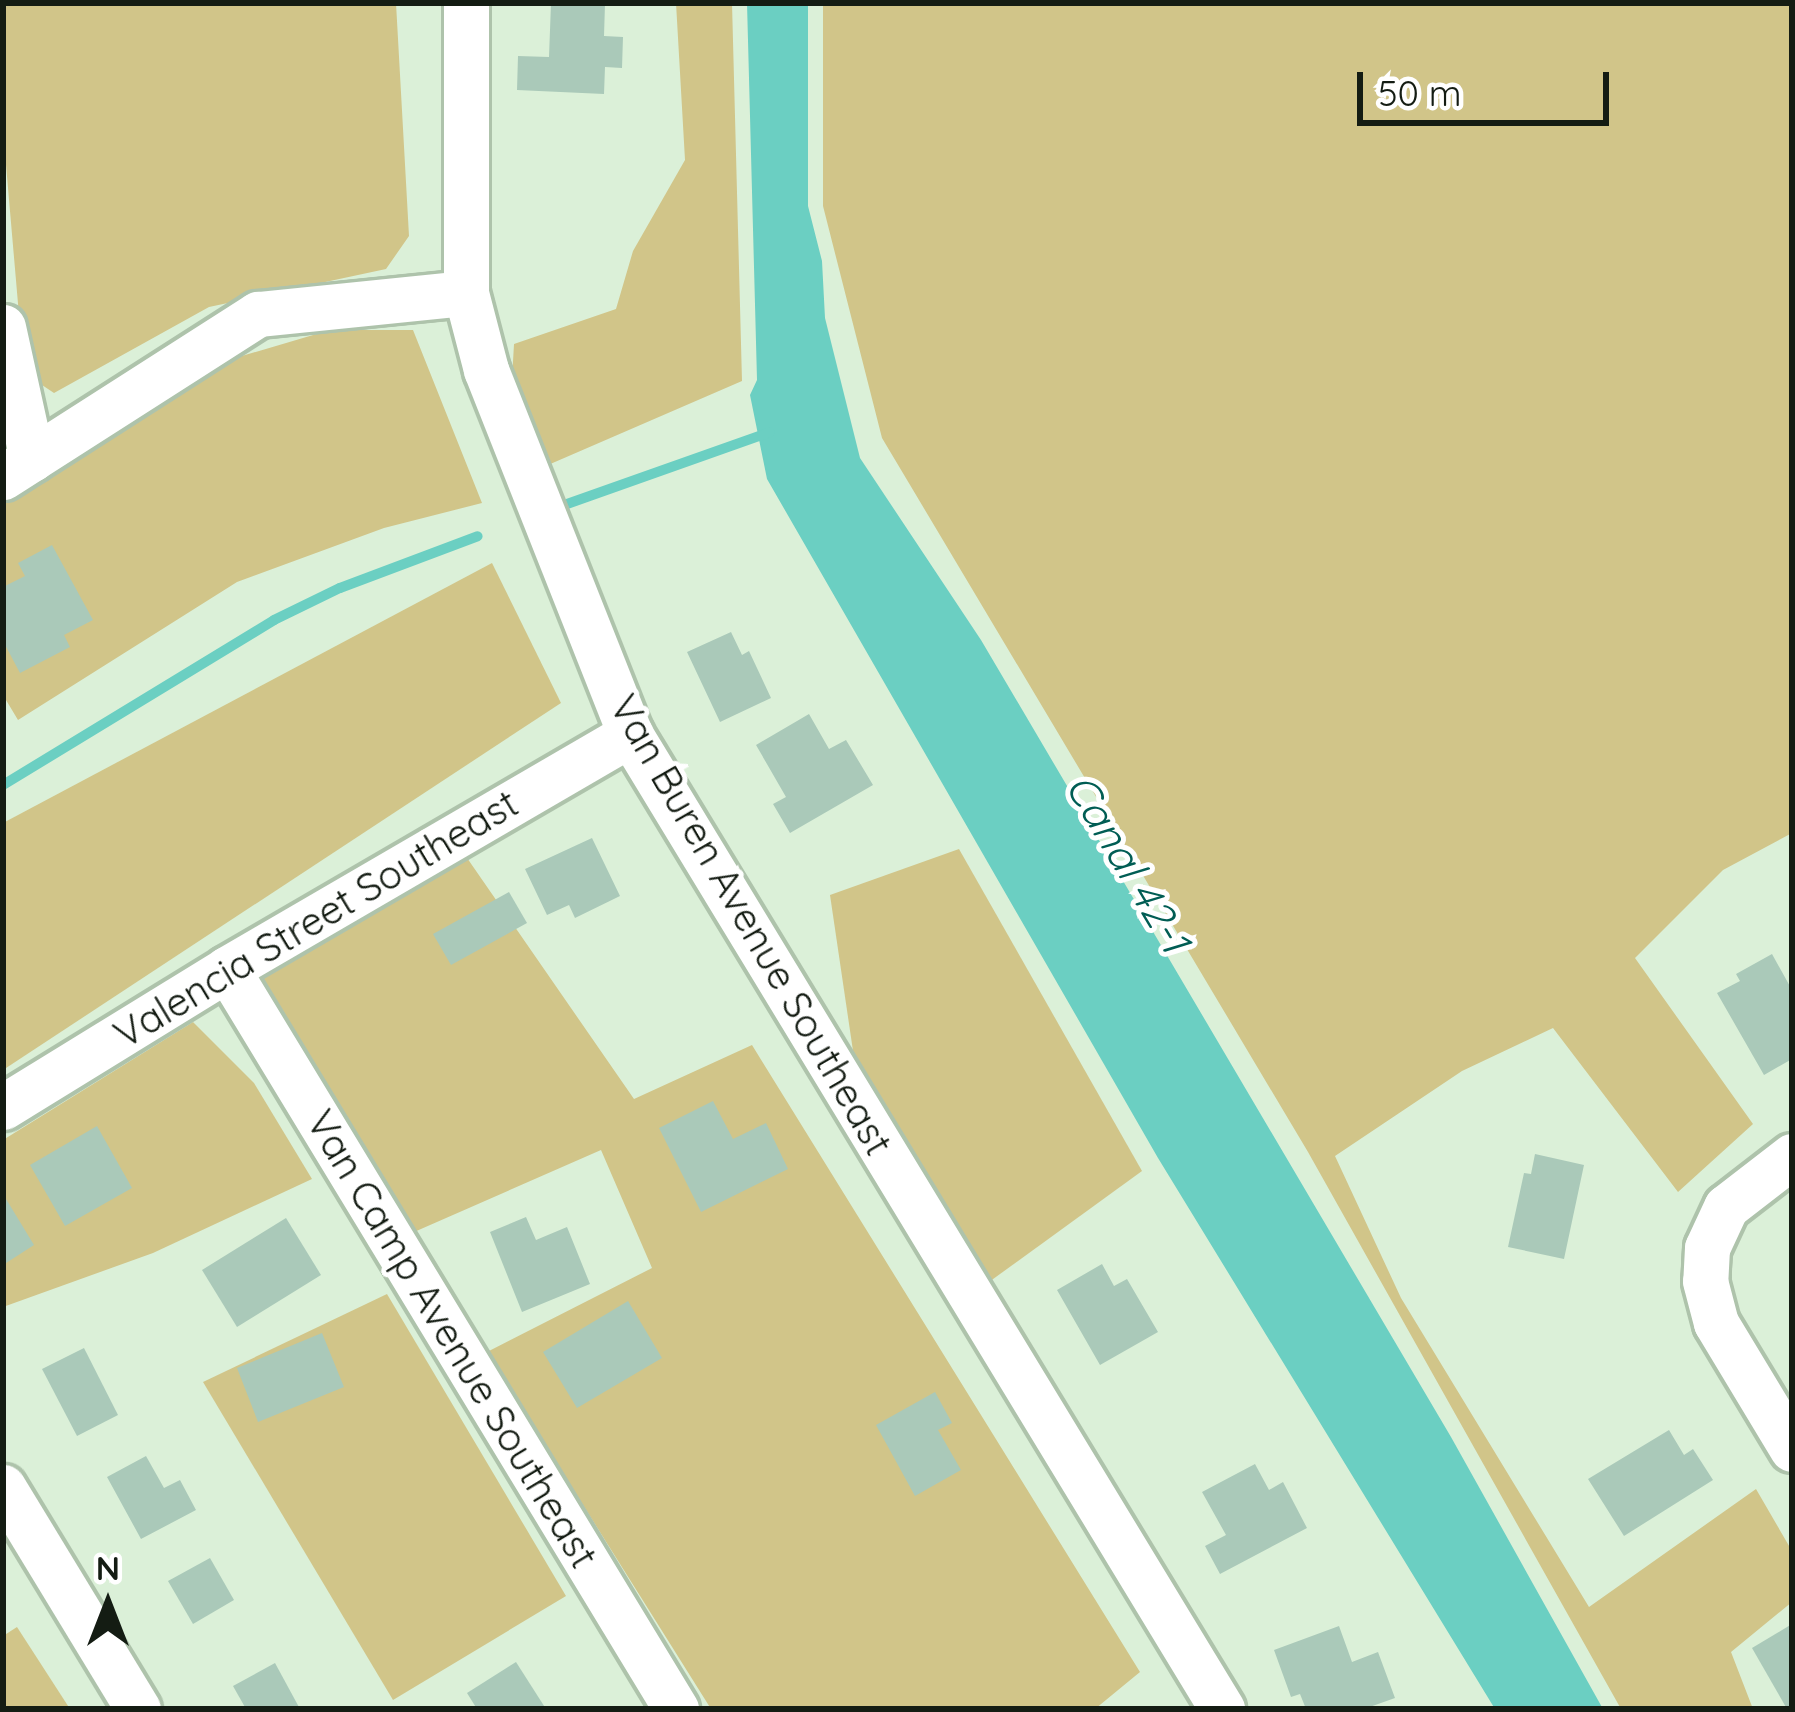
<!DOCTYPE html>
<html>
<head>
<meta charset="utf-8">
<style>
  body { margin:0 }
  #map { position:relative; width:1795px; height:1712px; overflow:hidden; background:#dbf0d8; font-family:Quicksand,sans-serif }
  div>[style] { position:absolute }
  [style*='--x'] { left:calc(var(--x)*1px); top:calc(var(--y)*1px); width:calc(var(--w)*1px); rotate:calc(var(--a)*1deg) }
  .green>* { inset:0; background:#d1c589 }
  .water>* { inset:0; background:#6bcfc2 }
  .stream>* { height:10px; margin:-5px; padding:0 5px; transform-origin:5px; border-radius:5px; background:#6bcfc2 }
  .building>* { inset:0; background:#aac9b9 }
  .roads { filter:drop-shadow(3px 0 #aec3ab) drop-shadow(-3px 0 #aec3ab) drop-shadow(0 3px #aec3ab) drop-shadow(0 -3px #aec3ab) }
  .minor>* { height:45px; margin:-22.5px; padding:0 22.5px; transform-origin:22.5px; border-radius:22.5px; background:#fff }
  span { translate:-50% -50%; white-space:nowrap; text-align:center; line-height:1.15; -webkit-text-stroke:10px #fff; paint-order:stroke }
  .street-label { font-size:39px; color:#141c13 }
  .water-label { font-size:42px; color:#015d54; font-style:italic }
  .frame { position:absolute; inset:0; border:6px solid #141c13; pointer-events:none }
  .north { position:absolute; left:48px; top:1544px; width:120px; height:120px; -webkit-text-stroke:9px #fff; paint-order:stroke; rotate:0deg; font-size:33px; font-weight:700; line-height:48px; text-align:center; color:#141c13 }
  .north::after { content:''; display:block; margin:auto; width:42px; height:54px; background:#141c13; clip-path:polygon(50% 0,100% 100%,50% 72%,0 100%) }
  .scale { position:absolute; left:1357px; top:72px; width:252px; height:54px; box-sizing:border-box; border:6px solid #141c13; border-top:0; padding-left:15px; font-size:36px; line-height:42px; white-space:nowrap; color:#141c13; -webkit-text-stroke:9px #fff; paint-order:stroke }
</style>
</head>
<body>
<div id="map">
  <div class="green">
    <i style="clip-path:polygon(4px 3px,396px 3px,409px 236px,386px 269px,209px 307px,54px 393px,24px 373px,3px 130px)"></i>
    <i style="clip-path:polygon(676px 3px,732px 3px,742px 381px,548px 465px,512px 379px,514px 344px,616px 309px,633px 251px,685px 160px)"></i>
    <i style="clip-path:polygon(823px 3px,1792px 3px,1792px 833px,1723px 870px,1635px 958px,1753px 1124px,1678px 1192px,1553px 1028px,1462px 1071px,1335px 1156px,1401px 1298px,1589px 1607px,1756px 1489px,1792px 1551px,1792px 1602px,1731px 1652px,1753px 1709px,1621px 1709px,1308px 1152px,882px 438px,823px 206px)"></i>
    <i style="clip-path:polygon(330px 330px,413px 330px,482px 503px,384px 528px,237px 582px,18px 720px,3px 695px,3px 496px,235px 358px)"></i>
    <i style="clip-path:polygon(492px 563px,561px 703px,3px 1070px,3px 823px)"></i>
    <i style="clip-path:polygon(959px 849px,1142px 1171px,989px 1282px,857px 1078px,830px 895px)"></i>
    <i style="clip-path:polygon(465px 855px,634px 1099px,752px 1045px,1140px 1672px,1095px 1709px,711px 1709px,487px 1352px,652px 1268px,601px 1150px,405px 1236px,259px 974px)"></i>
    <i style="clip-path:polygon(193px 1022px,254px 1083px,312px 1179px,153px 1253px,3px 1307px,3px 1140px)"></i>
    <i style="clip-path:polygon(387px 1294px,566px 1596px,393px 1700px,203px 1382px)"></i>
    <i style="clip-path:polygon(17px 1627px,70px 1709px,3px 1709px,3px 1636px)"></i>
  </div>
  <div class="water">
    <i style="clip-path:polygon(747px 3px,808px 3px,808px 206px,822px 261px,825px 318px,860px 458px,981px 640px,1451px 1437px,1603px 1709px,1495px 1709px,1158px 1158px,767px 479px,750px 395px,757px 380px)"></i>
  </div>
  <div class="stream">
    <i style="--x:567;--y:504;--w:215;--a:-19.5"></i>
    <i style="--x:3;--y:785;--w:317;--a:-31.3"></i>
    <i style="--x:274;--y:620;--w:73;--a:-25.9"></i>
    <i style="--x:340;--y:588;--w:147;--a:-20.6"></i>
  </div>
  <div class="building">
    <i style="clip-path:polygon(551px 3px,605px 4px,604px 36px,623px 37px,622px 68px,605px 67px,604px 94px,517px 90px,518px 56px,549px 57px)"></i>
    <i style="clip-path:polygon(52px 545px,93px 620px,64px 635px,70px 647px,20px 673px,3px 641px,3px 587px,25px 576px,18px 563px)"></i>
    <i style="clip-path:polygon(731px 632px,742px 655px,749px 651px,771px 698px,720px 722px,687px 652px)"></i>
    <i style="clip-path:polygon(809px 714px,829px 749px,846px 740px,873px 785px,790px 833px,773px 804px,786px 797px,756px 745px)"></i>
    <i style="clip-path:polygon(592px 838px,620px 896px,575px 918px,569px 905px,547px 915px,525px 869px)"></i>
    <i style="clip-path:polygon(509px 892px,527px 923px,451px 965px,433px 934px)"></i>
    <i style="clip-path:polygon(1772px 954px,1792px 990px,1792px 1059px,1764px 1075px,1717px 993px,1740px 981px,1736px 974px)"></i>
    <i style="clip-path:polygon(713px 1101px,733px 1139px,766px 1123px,788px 1169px,701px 1212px,659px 1128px)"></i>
    <i style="clip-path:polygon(97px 1126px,132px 1188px,65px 1226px,30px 1165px)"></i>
    <i style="clip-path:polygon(1535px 1154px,1584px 1165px,1564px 1259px,1508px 1247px,1524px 1173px,1531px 1174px)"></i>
    <i style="clip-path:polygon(3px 1194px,34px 1245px,3px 1265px)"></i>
    <i style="clip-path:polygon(526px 1217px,536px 1240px,567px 1227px,590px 1284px,522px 1312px,490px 1232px)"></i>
    <i style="clip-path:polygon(286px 1218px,321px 1275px,237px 1327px,202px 1270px)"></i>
    <i style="clip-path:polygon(1102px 1264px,1114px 1286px,1127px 1279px,1158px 1332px,1100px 1365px,1057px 1290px)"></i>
    <i style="clip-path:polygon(628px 1301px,662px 1358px,577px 1408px,543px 1352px)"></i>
    <i style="clip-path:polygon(322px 1333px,344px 1387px,258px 1422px,237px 1368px)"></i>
    <i style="clip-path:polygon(84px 1348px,118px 1415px,77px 1436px,42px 1369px)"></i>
    <i style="clip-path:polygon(935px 1392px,952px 1423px,938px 1430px,961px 1470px,915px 1496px,876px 1425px)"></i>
    <i style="clip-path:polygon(1669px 1430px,1684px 1455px,1693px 1449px,1713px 1480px,1624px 1536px,1588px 1479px)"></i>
    <i style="clip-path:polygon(146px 1456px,164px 1488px,180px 1480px,196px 1510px,141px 1539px,107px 1477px)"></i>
    <i style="clip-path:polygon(1255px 1464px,1269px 1490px,1283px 1482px,1307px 1528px,1220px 1574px,1205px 1546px,1226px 1535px,1202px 1492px)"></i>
    <i style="clip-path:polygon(210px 1558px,234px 1600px,193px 1624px,168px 1581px)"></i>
    <i style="clip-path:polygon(1792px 1624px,1792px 1709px,1787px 1709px,1752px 1648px)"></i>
    <i style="clip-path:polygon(1339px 1626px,1352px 1662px,1378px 1652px,1395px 1698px,1364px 1709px,1306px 1709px,1300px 1694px,1291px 1697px,1274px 1650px)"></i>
    <i style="clip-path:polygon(516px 1662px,546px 1709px,477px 1709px,467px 1693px)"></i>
    <i style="clip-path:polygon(275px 1663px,300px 1709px,246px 1709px,233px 1686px)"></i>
  </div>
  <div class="roads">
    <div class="minor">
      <i style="--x:466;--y:3;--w:290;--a:90"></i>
      <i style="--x:466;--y:293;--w:80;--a:75.4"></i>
      <i style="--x:486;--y:370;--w:391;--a:68.4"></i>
      <i style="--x:630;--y:734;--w:1141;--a:58.73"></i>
      <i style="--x:3;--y:327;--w:135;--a:77.6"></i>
      <i style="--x:3;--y:477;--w:303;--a:-32.6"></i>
      <i style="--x:258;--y:314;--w:209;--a:-5.8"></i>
      <i style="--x:227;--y:969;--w:866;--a:58.75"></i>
      <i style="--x:3;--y:1107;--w:263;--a:-31.6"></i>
      <i style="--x:227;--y:969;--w:467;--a:-30.2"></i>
      <i style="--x:1792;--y:1156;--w:83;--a:142.3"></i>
      <i style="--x:1726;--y:1207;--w:45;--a:114.9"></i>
      <i style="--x:1707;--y:1248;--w:33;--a:93"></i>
      <i style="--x:1705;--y:1281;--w:43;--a:75.3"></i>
      <i style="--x:1716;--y:1323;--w:147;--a:58.9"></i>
      <i style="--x:3;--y:1487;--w:260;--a:58.7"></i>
    </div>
  </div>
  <div class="street-label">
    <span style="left:316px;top:919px;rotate:-31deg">Valencia Street Southeast</span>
    <span style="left:751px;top:925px;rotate:60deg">Van Buren Avenue Southeast</span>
    <span style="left:452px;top:1339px;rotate:59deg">Van Camp Avenue Southeast</span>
  </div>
  <div class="water-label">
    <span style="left:1128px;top:863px;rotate:59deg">Canal 42-1</span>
  </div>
  <div class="frame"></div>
  <div class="north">N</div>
  <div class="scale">50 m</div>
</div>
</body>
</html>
